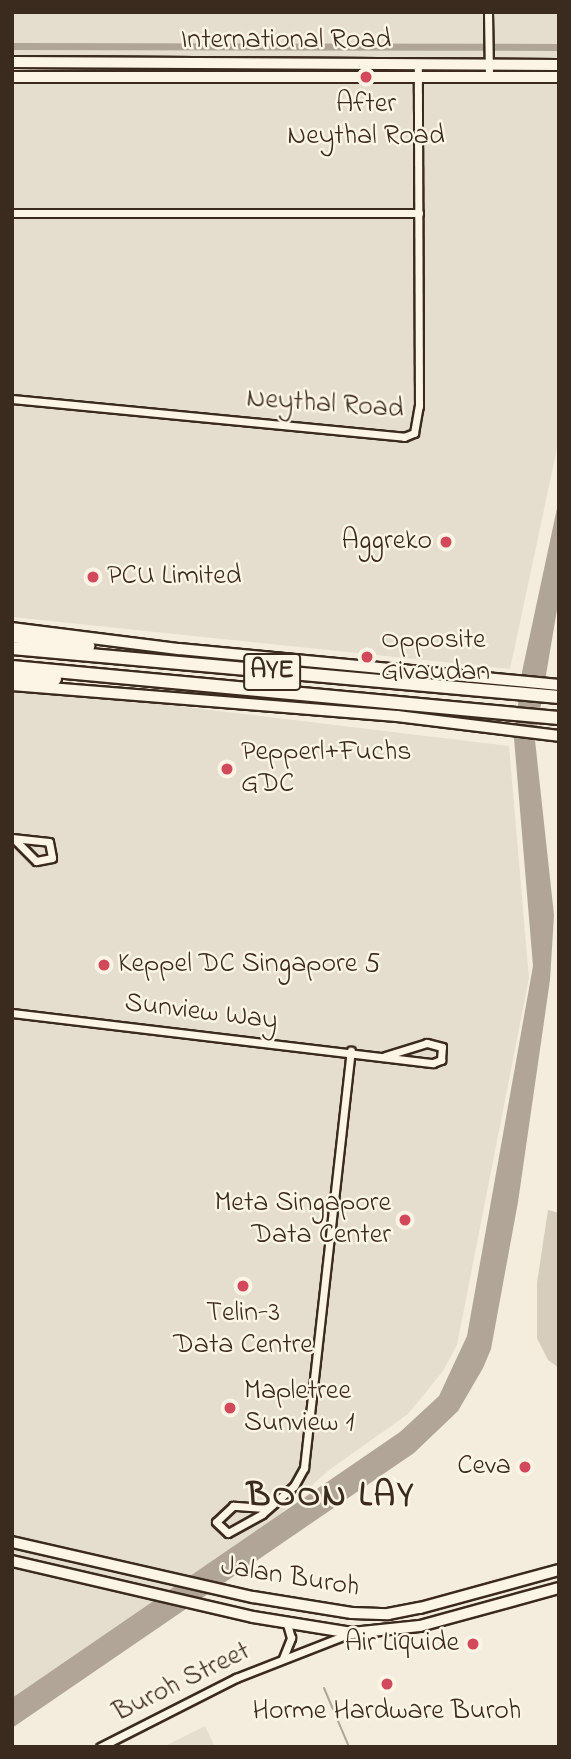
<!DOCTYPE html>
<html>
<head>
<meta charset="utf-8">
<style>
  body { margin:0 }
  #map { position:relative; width:571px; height:1759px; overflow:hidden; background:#f4eddd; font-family:"Indie Flower",sans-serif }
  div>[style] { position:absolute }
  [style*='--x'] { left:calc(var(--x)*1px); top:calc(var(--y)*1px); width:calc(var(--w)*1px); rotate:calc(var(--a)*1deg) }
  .built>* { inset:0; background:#e5ddce }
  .green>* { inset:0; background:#d6cdbd }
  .water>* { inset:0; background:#b0a596 }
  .stream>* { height:2px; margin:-1px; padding:0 1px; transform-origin:1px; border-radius:1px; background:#b0a596 }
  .canal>* { height:7px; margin:-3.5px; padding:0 3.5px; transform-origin:3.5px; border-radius:3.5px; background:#b0a596 }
  .roads { filter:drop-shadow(2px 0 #3b2a1e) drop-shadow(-2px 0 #3b2a1e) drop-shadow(0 2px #3b2a1e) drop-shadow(0 -2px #3b2a1e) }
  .street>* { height:7px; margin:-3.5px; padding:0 3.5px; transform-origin:3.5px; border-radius:3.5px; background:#fcf5e5 }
  .secondary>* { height:10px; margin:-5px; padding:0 5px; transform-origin:5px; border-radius:5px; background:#fcf5e5 }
  .primary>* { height:10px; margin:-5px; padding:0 5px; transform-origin:5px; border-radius:5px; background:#fcf5e5 }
  .highway>* { height:12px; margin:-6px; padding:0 6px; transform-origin:6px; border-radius:6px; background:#fcf5e5 }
  .dots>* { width:19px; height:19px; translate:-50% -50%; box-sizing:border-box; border:4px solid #fcf5e5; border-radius:50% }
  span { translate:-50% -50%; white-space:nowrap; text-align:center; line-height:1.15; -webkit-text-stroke:5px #fcf5e5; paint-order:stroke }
  .shield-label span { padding:2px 5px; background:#fcf5e5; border:2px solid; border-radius:5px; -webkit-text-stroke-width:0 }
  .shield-label { font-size:26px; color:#3b2a1e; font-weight:700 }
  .street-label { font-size:28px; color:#3b2a1e }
  .poi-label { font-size:28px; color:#3b2a1e }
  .right { translate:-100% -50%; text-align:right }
  .left { translate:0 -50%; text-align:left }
  .district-label { font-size:35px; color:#3b2a1e; font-weight:700; letter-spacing:2px }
  .frame { position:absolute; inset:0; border:14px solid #3b2a1e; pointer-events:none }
</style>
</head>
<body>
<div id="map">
  <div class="built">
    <i style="clip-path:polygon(12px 12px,559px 12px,559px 439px,510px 669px,12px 617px)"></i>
    <i style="clip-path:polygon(12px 686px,509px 746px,529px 978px,457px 1345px,443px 1371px,408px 1414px,329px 1470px,278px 1516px,12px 1698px)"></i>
    <i style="clip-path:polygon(205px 1726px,215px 1747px,163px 1747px)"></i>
  </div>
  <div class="green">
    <i style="clip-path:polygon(548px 1210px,559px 1213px,559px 1368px,548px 1360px,537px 1338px,537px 1283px)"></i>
  </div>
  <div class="water">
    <i style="clip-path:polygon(559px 499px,559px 598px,535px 740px,554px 915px,550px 980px,518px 1202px,491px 1349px,483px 1368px,458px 1411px,414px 1453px,12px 1728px,12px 1698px,400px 1432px,439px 1396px,467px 1336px,533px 966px,514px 738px,522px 672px)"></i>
  </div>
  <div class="stream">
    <i style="--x:324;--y:1688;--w:64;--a:67"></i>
  </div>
  <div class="canal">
    <i style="--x:12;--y:46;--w:547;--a:0.1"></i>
  </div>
  <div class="roads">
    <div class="street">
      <i style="--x:488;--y:12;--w:66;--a:89.1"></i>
      <i style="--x:12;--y:213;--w:407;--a:0"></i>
      <i style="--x:12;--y:399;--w:394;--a:5.5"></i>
      <i style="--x:404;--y:437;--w:11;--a:-22"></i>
      <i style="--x:414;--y:433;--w:27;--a:-80"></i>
      <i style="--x:419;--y:406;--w:341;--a:-90.2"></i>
      <i style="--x:12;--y:838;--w:37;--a:6"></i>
      <i style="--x:49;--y:842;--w:16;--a:79"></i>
      <i style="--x:52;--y:858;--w:16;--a:169"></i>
      <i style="--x:36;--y:861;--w:31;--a:-135"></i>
      <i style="--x:12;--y:1013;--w:424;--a:6.8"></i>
      <i style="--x:433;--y:1063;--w:9;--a:-21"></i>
      <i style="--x:441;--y:1060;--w:13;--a:-86"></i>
      <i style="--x:442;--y:1047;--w:16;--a:-165"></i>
      <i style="--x:427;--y:1043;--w:44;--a:162.8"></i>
      <i style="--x:264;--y:1508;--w:31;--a:-176"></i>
      <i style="--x:233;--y:1506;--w:23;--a:137"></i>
      <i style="--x:216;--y:1522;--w:16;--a:43"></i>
      <i style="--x:228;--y:1533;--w:39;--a:-29"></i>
      <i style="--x:262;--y:1514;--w:43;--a:-41.2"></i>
      <i style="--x:294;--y:1486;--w:21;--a:-61"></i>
      <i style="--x:304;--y:1468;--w:420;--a:-83.6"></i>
      <i style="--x:283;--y:1658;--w:22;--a:-68"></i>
      <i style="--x:291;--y:1638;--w:15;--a:-106"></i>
      <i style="--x:100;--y:1747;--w:153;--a:-26.9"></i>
      <i style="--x:236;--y:1678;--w:120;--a:-21.4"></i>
    </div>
    <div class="secondary">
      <i style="--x:12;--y:62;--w:547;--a:0.31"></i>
      <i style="--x:12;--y:77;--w:547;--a:0"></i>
    </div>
    <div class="primary">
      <i style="--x:12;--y:628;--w:168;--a:7.2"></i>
      <i style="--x:179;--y:649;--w:382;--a:5.4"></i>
      <i style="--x:12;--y:685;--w:386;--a:4.6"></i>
      <i style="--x:397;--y:716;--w:163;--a:7"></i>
      <i style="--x:12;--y:1542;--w:247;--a:12.9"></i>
      <i style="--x:253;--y:1597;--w:100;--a:9.2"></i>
      <i style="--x:352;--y:1613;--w:36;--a:2"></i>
      <i style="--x:388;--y:1614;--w:33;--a:-11"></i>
      <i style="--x:420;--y:1608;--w:144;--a:-15.3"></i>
      <i style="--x:12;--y:1561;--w:247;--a:13.1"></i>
      <i style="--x:253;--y:1617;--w:100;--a:9.2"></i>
      <i style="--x:352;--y:1633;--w:68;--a:-5.9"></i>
      <i style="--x:420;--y:1626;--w:144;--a:-15.3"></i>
    </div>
    <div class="highway">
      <i style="--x:12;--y:636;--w:77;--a:7.5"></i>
      <i style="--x:12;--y:648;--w:549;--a:5.12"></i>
      <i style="--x:12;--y:667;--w:549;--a:5.33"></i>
      <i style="--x:12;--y:678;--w:43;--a:1.3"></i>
    </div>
  </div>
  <div class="dots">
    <i style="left:366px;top:77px;background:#d1495b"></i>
    <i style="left:446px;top:542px;background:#d1495b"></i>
    <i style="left:93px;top:577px;background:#d1495b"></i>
    <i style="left:367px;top:657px;background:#d1495b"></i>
    <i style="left:227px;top:769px;background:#d1495b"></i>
    <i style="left:104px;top:965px;background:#d1495b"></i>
    <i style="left:405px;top:1220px;background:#d1495b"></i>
    <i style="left:243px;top:1286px;background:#d1495b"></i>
    <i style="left:230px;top:1408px;background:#d1495b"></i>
    <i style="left:525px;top:1467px;background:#d1495b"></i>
    <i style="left:473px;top:1644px;background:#d1495b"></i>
    <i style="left:387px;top:1684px;background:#d1495b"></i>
  </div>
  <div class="shield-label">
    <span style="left:272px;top:672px">AYE</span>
  </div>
  <div class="street-label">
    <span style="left:286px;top:41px">International Road</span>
    <span style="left:325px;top:405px;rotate:4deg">Neythal Road</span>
    <span style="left:201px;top:1013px;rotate:7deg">Sunview Way</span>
    <span style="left:290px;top:1578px;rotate:9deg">Jalan Buroh</span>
    <span style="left:182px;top:1683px;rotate:-26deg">Buroh Street</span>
  </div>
  <div class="poi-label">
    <span style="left:366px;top:121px">After<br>Neythal Road</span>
    <span class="right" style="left:432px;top:542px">Aggreko</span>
    <span class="left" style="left:107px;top:577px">PCU Limited</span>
    <span class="left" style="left:381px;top:657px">Opposite<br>Givaudan</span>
    <span class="left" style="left:241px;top:769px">Pepperl+Fuchs<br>GDC</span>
    <span class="left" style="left:118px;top:965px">Keppel DC Singapore 5</span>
    <span class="right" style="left:391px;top:1220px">Meta Singapore<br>Data Center</span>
    <span style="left:243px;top:1330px">Telin-3<br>Data Centre</span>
    <span class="left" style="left:244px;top:1408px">Mapletree<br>Sunview 1</span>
    <span class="right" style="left:511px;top:1467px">Ceva</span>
    <span class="right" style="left:459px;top:1644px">Air Liquide</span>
    <span style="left:387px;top:1712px">Horme Hardware Buroh</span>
  </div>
  <div class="district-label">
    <span style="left:331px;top:1497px">BOON LAY</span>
  </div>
  <div class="frame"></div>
</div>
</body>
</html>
